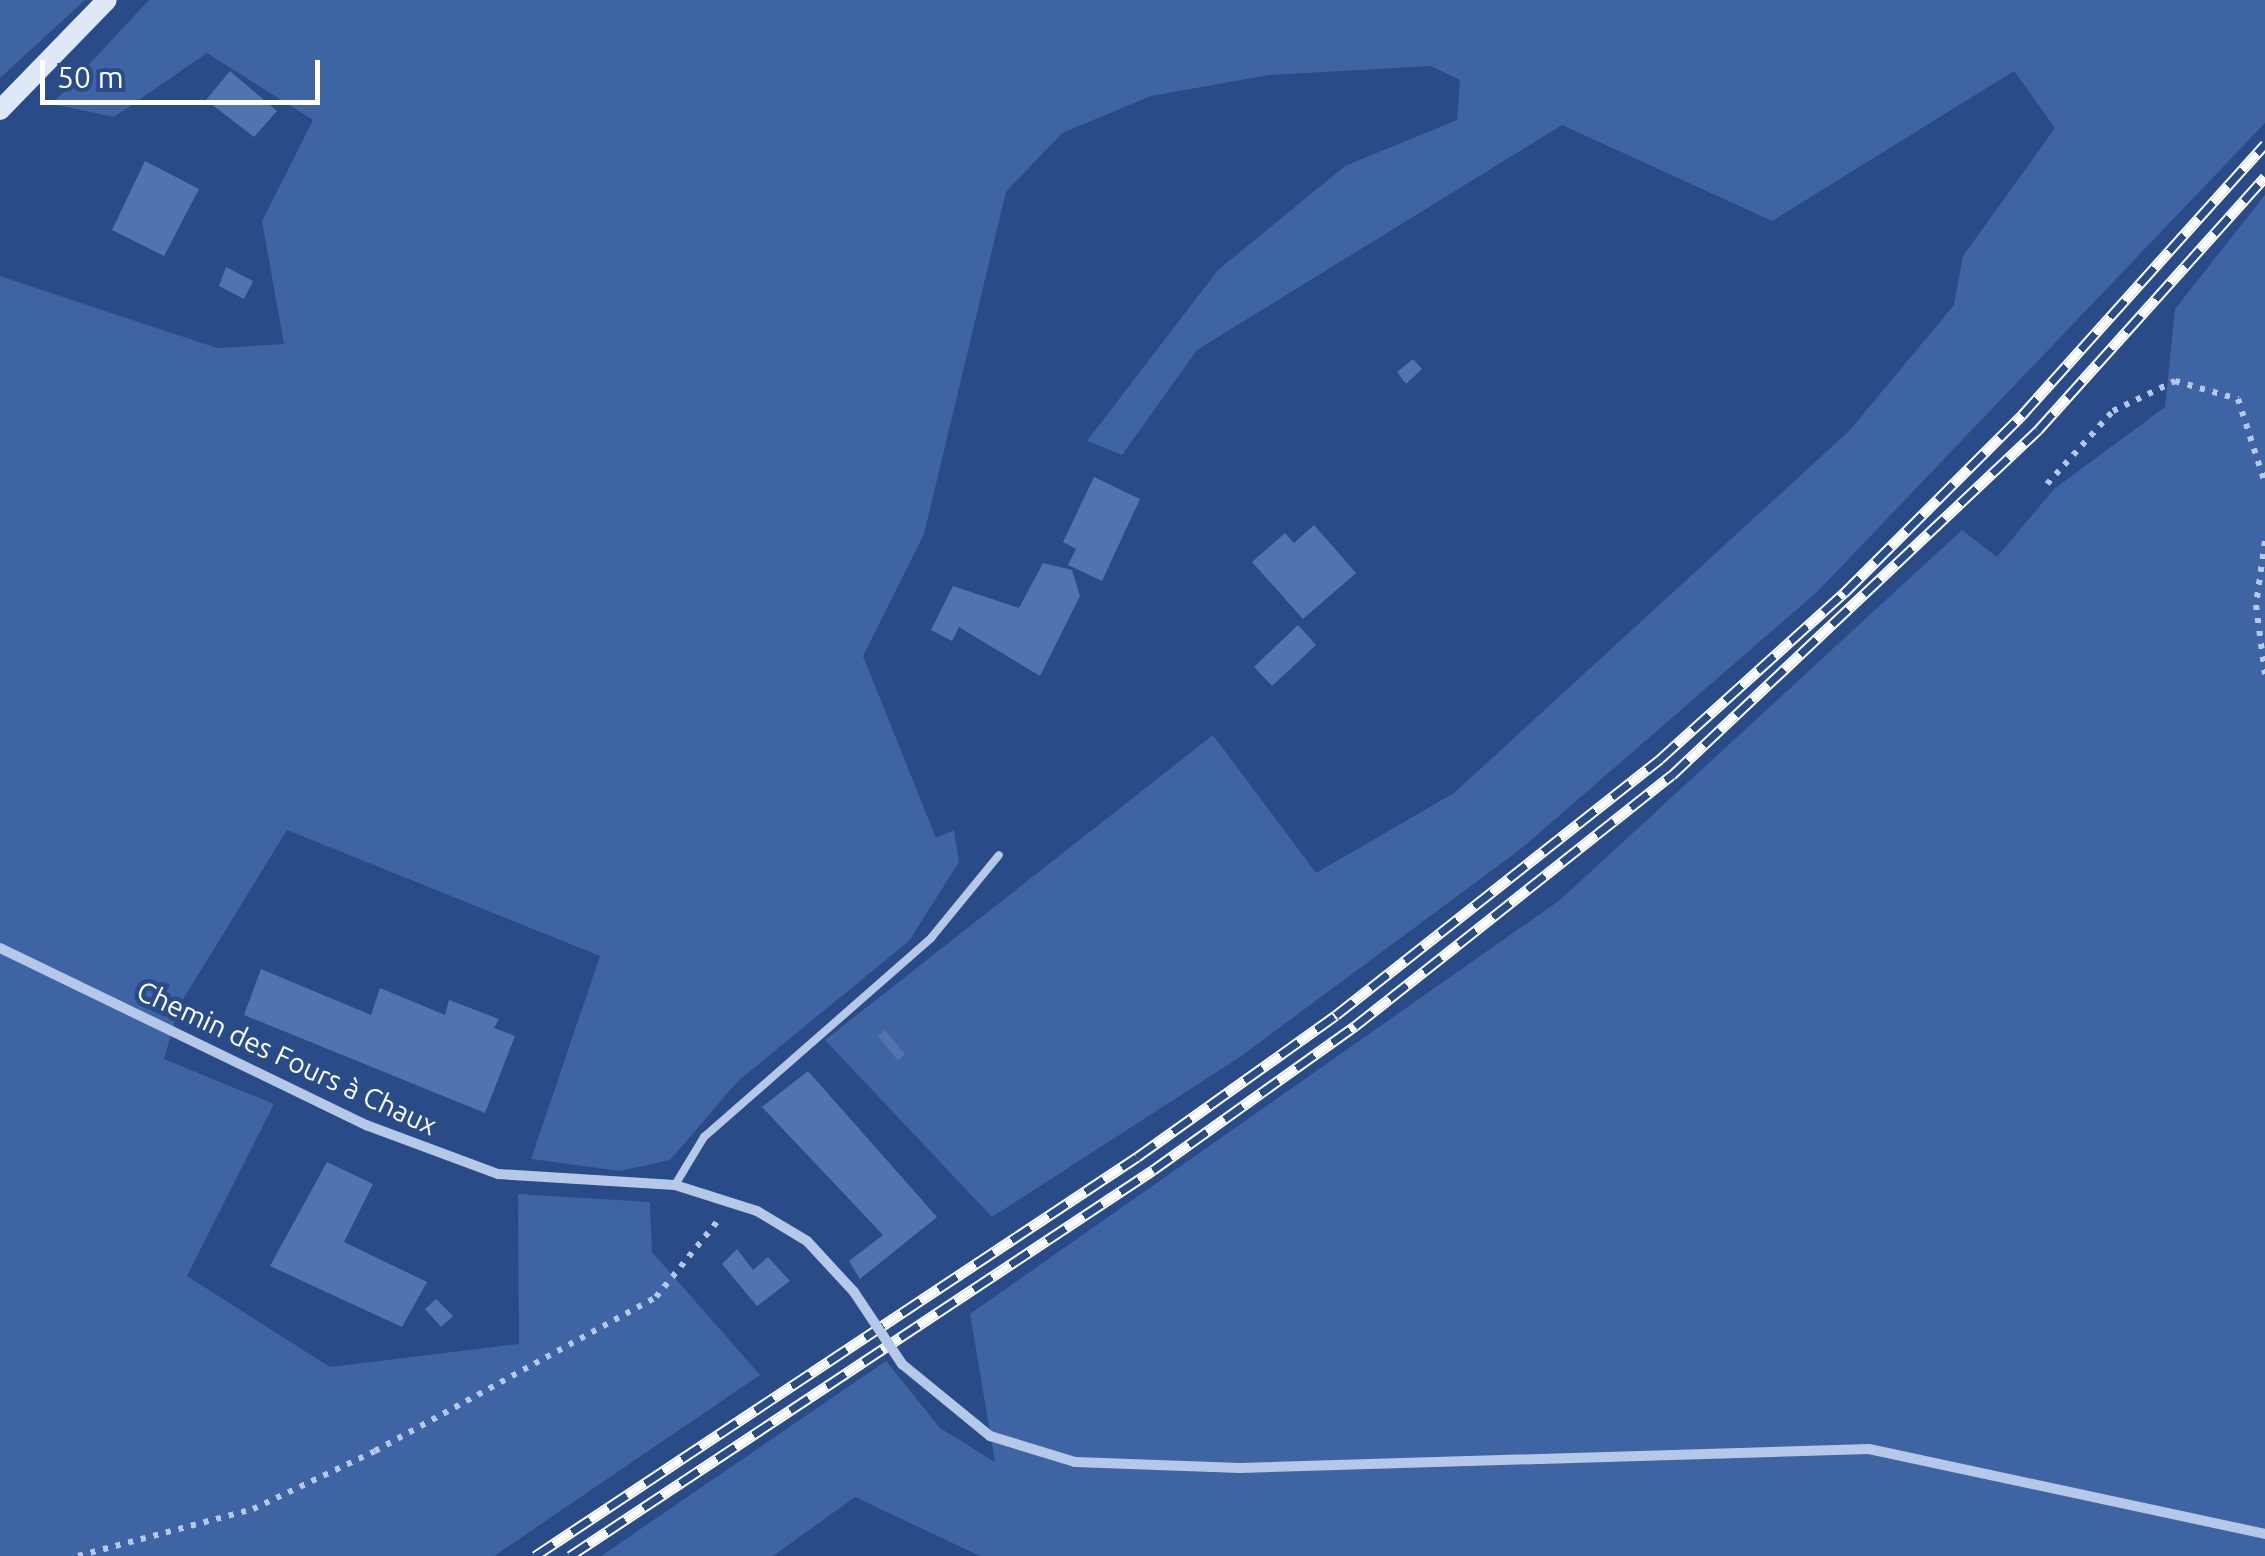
<!DOCTYPE html>
<html>
<head>
<meta charset="utf-8">
<style>
  body { margin:0 }
  #map { position:relative; width:2265px; height:1556px; overflow:hidden; background:#294b87; font-family:Ubuntu,sans-serif }
  div>[style] { position:absolute }
  [style*='--x'] { left:calc(var(--x)*1px); top:calc(var(--y)*1px); width:calc(var(--w)*1px); rotate:calc(var(--a)*1deg) }
  .green>* { inset:0; background:#3e64a3 }
  .building>* { inset:0; background:#5274ae }
  .path>* { height:6px; margin-top:-3px; transform-origin:0; background:repeating-linear-gradient(90deg,#b5c8e8 0 5px,transparent 0 13px) }
  .lane>* { height:8px; margin:-4px; padding:0 4px; transform-origin:4px; border-radius:4px; background:#b5c8e8 }
  .street>* { height:10px; margin:-5px; padding:0 5px; transform-origin:5px; border-radius:5px; background:#b5c8e8 }
  .secondary>* { height:20px; margin:-10px; padding:0 10px; transform-origin:10px; border-radius:10px; background:#dfe8f7 }
  .rail>* { height:11px; margin-top:-5.5px; transform-origin:0; background:repeating-linear-gradient(90deg,#294b87 0 22px,#fff 0 44px); box-sizing:border-box; border-block:2px solid #fff }
  .street-bridge>* { height:10px; margin:-5px; padding:0 5px; transform-origin:5px; border-radius:5px; background:#b5c8e8 }
  span { translate:-50% -50%; white-space:nowrap; text-align:center; line-height:1.15; -webkit-text-stroke:9px #294b87; paint-order:stroke }
  .street-label { font-size:28px; color:#fff }
  .scale { position:absolute; left:40px; top:60px; width:280px; height:45px; box-sizing:border-box; border:5px solid #fff; border-top:0; padding-left:12px; font-size:30px; line-height:35px; white-space:nowrap; color:#fff; -webkit-text-stroke:8px #294b87; paint-order:stroke }
</style>
</head>
<body>
<div id="map">
  <div class="green">
    <i style="clip-path:polygon(0 0,85px 0,0 78px)"></i>
    <i style="clip-path:polygon(149px 0,2265px 0,2265px 123px,1818px 591px,1522px 848px,1240px 1057px,992px 1217px,825px 1040px,1213px 735px,1316px 873px,1454px 793px,1849px 431px,1954px 305px,1963px 256px,2055px 128px,2014px 71px,1772px 221px,1562px 125px,1197px 350px,1122px 455px,1087px 441px,1218px 270px,1345px 166px,1457px 120px,1460px 80px,1431px 66px,1269px 75px,1151px 96px,1062px 133px,1006px 192px,924px 534px,863px 656px,936px 838px,954px 830px,959px 862px,909px 941px,738px 1081px,670px 1160px,620px 1171px,531px 1159px,600px 956px,287px 830px,179px 1006px,164px 1059px,274px 1104px,187px 1276px,330px 1367px,519px 1344px,518px 1194px,650px 1202px,652px 1252px,760px 1375px,494px 1556px,0 1556px,0 276px,217px 348px,284px 344px,262px 221px,313px 120px,207px 53px,114px 117px,52px 104px)"></i>
    <i style="clip-path:polygon(2265px 195px,2265px 1556px,980px 1556px,855px 1497px,773px 1556px,601px 1556px,886px 1361px,940px 1428px,995px 1462px,970px 1314px,1560px 900px,1962px 530px,1997px 557px,2054px 489px,2165px 407px,2175px 309px)"></i>
  </div>
  <div class="building">
    <i style="clip-path:polygon(230px 71px,277px 111px,254px 137px,206px 100px)"></i>
    <i style="clip-path:polygon(145px 161px,199px 189px,164px 256px,112px 230px)"></i>
    <i style="clip-path:polygon(226px 267px,253px 281px,244px 299px,219px 286px)"></i>
    <i style="clip-path:polygon(1413px 359px,1422px 369px,1406px 384px,1397px 372px)"></i>
    <i style="clip-path:polygon(1094px 477px,1140px 499px,1102px 581px,1068px 565px,1076px 549px,1063px 542px)"></i>
    <i style="clip-path:polygon(1314px 525px,1356px 573px,1303px 619px,1252px 562px,1285px 533px,1294px 543px)"></i>
    <i style="clip-path:polygon(1043px 563px,1072px 570px,1080px 596px,1040px 676px,959px 627px,952px 641px,931px 630px,953px 586px,1019px 608px)"></i>
    <i style="clip-path:polygon(1298px 625px,1316px 645px,1272px 686px,1254px 667px)"></i>
    <i style="clip-path:polygon(261px 969px,371px 1015px,380px 988px,445px 1015px,449px 1000px,499px 1019px,494px 1028px,515px 1036px,485px 1113px,244px 1015px)"></i>
    <i style="clip-path:polygon(885px 1030px,905px 1054px,898px 1061px,878px 1036px)"></i>
    <i style="clip-path:polygon(808px 1071px,937px 1217px,860px 1279px,849px 1261px,883px 1235px,762px 1107px)"></i>
    <i style="clip-path:polygon(327px 1162px,373px 1184px,344px 1242px,427px 1282px,402px 1327px,270px 1266px)"></i>
    <i style="clip-path:polygon(737px 1249px,753px 1270px,768px 1257px,790px 1281px,757px 1306px,722px 1264px)"></i>
    <i style="clip-path:polygon(436px 1299px,453px 1316px,441px 1327px,425px 1309px)"></i>
  </div>
  <div class="path">
    <i style="--x:2047;--y:484;--w:98;--a:-47.9"></i>
    <i style="--x:2113;--y:411;--w:69;--a:-25.8"></i>
    <i style="--x:2175;--y:381;--w:66;--a:15.9"></i>
    <i style="--x:2238;--y:399;--w:88;--a:72.2"></i>
    <i style="--x:2265;--y:541;--w:65;--a:98"></i>
    <i style="--x:2256;--y:605;--w:70;--a:82.6"></i>
    <i style="--x:78;--y:1556;--w:181;--a:-15"></i>
    <i style="--x:253;--y:1509;--w:135;--a:-25.4"></i>
    <i style="--x:375;--y:1451;--w:320;--a:-28.7"></i>
    <i style="--x:656;--y:1297;--w:97;--a:-50.9"></i>
  </div>
  <div class="lane">
    <i style="--x:675;--y:1185;--w:56;--a:-58.9"></i>
    <i style="--x:704;--y:1137;--w:302;--a:-41.2"></i>
    <i style="--x:931;--y:938;--w:107;--a:-50.7"></i>
  </div>
  <div class="street">
    <i style="--x:0;--y:948;--w:407;--a:25.8"></i>
    <i style="--x:366;--y:1125;--w:141;--a:20.4"></i>
    <i style="--x:498;--y:1174;--w:177;--a:3.6"></i>
    <i style="--x:675;--y:1185;--w:86;--a:17.6"></i>
    <i style="--x:757;--y:1211;--w:58;--a:31"></i>
    <i style="--x:807;--y:1241;--w:69;--a:47.3"></i>
    <i style="--x:902;--y:1364;--w:114;--a:39.3"></i>
    <i style="--x:990;--y:1436;--w:89;--a:17"></i>
    <i style="--x:1075;--y:1462;--w:165;--a:2.1"></i>
    <i style="--x:1240;--y:1468;--w:629;--a:-1.73"></i>
    <i style="--x:1869;--y:1449;--w:405;--a:12.1"></i>
  </div>
  <div class="secondary">
    <i style="--x:0;--y:110;--w:153;--a:-45.8"></i>
  </div>
  <div class="rail">
    <i style="--x:535;--y:1556;--w:722;--a:-33.54"></i>
    <i style="--x:1137;--y:1157;--w:244;--a:-35.5"></i>
    <i style="--x:1336;--y:1015;--w:413;--a:-38.3"></i>
    <i style="--x:1660;--y:759;--w:248;--a:-42.1"></i>
    <i style="--x:1844;--y:593;--w:252;--a:-45"></i>
    <i style="--x:2022;--y:415;--w:364;--a:-48.1"></i>
    <i style="--x:570;--y:1556;--w:699;--a:-33.51"></i>
    <i style="--x:1153;--y:1170;--w:248;--a:-35.5"></i>
    <i style="--x:1355;--y:1026;--w:404;--a:-38.4"></i>
    <i style="--x:1672;--y:775;--w:503;--a:-43.31"></i>
    <i style="--x:2038;--y:430;--w:340;--a:-48.1"></i>
  </div>
  <div class="street-bridge">
    <i style="--x:854;--y:1292;--w:87;--a:56.3"></i>
  </div>
  <div class="street-label">
    <span style="left:287px;top:1058px;rotate:25deg">Chemin des Fours à Chaux</span>
  </div>
  <div class="scale">50 m</div>
</div>
</body>
</html>
